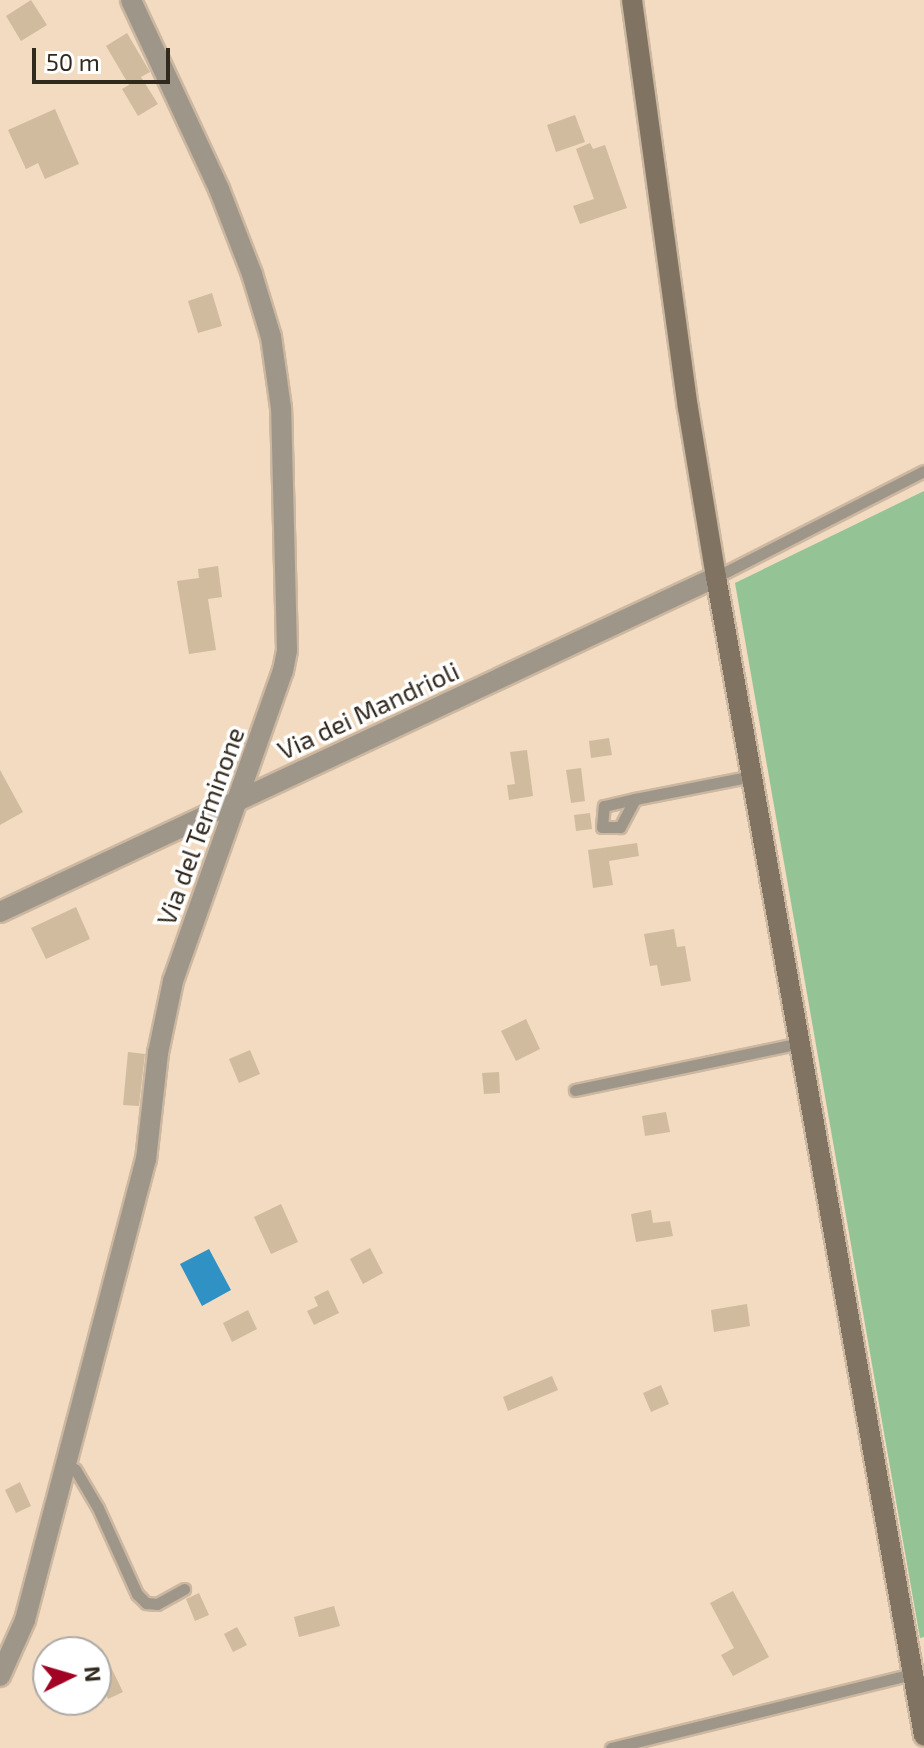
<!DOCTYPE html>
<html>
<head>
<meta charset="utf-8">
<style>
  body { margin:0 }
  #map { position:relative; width:924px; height:1748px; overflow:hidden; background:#f2dbc0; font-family:"Exo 2",sans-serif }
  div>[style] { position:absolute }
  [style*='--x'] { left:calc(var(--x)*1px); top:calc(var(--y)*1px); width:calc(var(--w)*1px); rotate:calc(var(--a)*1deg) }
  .green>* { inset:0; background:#94c396 }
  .water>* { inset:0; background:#3091c5 }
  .building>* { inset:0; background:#d0bb9f }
  .roads { filter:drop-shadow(2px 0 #ccb7a0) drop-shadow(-2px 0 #ccb7a0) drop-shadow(0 2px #ccb7a0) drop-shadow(0 -2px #ccb7a0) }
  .service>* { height:11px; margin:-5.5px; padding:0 5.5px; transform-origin:5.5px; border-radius:5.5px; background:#9f968a }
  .minor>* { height:20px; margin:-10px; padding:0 10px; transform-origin:10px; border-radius:10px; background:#9f968a }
  .secondary>* { height:20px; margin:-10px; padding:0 10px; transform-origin:10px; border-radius:10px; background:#807362 }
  span { translate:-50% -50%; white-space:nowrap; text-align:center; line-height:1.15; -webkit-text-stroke:7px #fff; paint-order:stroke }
  .street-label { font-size:26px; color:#32291e }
  .north { position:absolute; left:32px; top:1636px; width:80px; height:80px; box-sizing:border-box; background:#fff; border:2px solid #ada9a5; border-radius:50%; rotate:85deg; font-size:22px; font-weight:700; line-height:32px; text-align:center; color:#32291e }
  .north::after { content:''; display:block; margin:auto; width:28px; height:36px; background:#a20325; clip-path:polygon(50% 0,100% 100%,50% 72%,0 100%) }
  .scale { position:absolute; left:32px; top:48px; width:138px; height:36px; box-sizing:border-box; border:4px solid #32291e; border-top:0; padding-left:10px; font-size:24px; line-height:28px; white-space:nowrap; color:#32291e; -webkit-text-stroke:6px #fff; paint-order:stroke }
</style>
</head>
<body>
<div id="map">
  <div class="green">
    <i style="clip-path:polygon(924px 491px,924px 1637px,920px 1638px,735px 583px)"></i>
  </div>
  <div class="water">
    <i style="clip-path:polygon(209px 1249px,231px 1290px,202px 1306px,180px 1264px)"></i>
  </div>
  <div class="building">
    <i style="clip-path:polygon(31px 0,47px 25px,21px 41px,6px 16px)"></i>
    <i style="clip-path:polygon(127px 33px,150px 72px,141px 77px,158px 104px,138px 116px,122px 89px,129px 85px,106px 46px)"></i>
    <i style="clip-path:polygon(55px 109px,79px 164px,45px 179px,38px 163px,26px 169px,8px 130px)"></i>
    <i style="clip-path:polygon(575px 115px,585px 142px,556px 152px,547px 125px)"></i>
    <i style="clip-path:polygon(590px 143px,593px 149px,605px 145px,627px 208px,580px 224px,573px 206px,594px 199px,576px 149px)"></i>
    <i style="clip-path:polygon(212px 293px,222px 326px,198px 333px,188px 301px)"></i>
    <i style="clip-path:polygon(218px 566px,222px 597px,208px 599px,216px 650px,189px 654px,177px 581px,199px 578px,198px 569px)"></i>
    <i style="clip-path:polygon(609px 738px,612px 755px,591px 758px,589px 741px)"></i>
    <i style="clip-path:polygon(527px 750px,533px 796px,509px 800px,507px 785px,515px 784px,510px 752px)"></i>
    <i style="clip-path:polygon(581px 768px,585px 801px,571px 803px,566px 770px)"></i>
    <i style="clip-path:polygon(0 770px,23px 812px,0 825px)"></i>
    <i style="clip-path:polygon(590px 813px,592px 829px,576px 831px,574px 815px)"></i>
    <i style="clip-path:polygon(637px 843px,639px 856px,609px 861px,613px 885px,593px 888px,588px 850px)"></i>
    <i style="clip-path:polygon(76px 907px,90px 939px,46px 959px,31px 928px)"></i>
    <i style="clip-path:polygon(674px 929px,677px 947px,685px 946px,691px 981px,661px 986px,657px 965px,650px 966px,644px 934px)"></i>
    <i style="clip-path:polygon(526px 1019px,540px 1049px,516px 1061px,501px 1031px)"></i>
    <i style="clip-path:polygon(250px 1050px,260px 1074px,239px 1083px,229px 1059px)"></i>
    <i style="clip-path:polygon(128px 1052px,145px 1054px,139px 1106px,123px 1105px)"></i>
    <i style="clip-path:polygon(499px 1072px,500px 1093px,484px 1094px,482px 1073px)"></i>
    <i style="clip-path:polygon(666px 1112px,670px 1132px,645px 1136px,642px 1116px)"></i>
    <i style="clip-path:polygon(281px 1204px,298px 1242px,271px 1254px,254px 1217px)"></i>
    <i style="clip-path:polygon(651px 1210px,653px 1223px,670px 1221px,673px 1236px,636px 1242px,631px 1214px)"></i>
    <i style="clip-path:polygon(370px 1248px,383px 1273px,363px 1284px,350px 1259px)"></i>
    <i style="clip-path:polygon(328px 1290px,339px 1313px,314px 1325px,307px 1311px,318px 1306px,314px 1297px)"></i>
    <i style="clip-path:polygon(747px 1304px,750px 1326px,714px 1332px,711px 1310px)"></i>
    <i style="clip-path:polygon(248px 1310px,257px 1329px,232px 1342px,223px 1323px)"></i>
    <i style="clip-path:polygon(552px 1376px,558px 1390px,508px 1411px,503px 1397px)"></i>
    <i style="clip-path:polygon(661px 1385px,669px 1404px,651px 1412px,643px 1393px)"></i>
    <i style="clip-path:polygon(20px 1482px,31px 1506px,16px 1513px,5px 1490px)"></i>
    <i style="clip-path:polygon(733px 1591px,769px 1657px,733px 1676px,721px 1655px,734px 1648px,710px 1603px)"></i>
    <i style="clip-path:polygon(199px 1593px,209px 1615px,195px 1621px,186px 1599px)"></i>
    <i style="clip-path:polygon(334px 1606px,340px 1626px,299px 1637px,294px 1617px)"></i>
    <i style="clip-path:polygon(237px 1627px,247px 1645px,233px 1652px,224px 1634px)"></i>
    <i style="clip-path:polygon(107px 1659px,123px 1692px,108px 1699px,96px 1673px,96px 1664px)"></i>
  </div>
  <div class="roads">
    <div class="service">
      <i style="--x:716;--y:577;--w:233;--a:-27"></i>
      <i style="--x:635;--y:799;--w:32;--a:118"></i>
      <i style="--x:620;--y:827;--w:18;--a:180"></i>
      <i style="--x:602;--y:827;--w:21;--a:-85"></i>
      <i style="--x:604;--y:806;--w:32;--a:-13"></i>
      <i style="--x:635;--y:799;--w:119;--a:-11.1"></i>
      <i style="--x:575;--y:1090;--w:230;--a:-11.8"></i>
      <i style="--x:75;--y:1469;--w:45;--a:59.5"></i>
      <i style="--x:98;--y:1508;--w:94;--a:65.6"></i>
      <i style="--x:137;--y:1594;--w:13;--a:45"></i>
      <i style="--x:146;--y:1603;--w:11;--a:5"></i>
      <i style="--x:157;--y:1604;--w:31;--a:-29"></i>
      <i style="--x:611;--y:1748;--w:311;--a:-13.8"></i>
    </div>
    <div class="minor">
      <i style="--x:0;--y:912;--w:790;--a:-25.07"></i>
      <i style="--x:0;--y:1676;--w:61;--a:-65.9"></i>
      <i style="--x:25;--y:1620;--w:476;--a:-75.3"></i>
      <i style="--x:146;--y:1160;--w:108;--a:-83.6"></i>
      <i style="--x:158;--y:1053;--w:74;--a:-78.2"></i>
      <i style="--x:173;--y:981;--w:329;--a:-70.5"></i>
      <i style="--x:283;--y:671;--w:21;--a:-79"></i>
      <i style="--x:287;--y:650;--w:242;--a:-91.4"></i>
      <i style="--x:281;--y:408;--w:72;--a:-98"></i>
      <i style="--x:271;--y:337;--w:66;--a:-106.8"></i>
      <i style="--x:252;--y:274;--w:91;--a:-111.2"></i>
      <i style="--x:219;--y:189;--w:208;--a:-115"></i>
    </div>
    <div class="secondary">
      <i style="--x:632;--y:0;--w:412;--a:82.2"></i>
      <i style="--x:688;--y:408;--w:171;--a:80.6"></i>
      <i style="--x:716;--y:577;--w:1177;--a:79.82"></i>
    </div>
  </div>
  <div class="street-label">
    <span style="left:368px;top:710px;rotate:-25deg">Via dei Mandrioli</span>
    <span style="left:200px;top:826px;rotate:-70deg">Via del Terminone</span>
  </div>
  <div class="north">N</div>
  <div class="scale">50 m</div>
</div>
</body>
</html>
